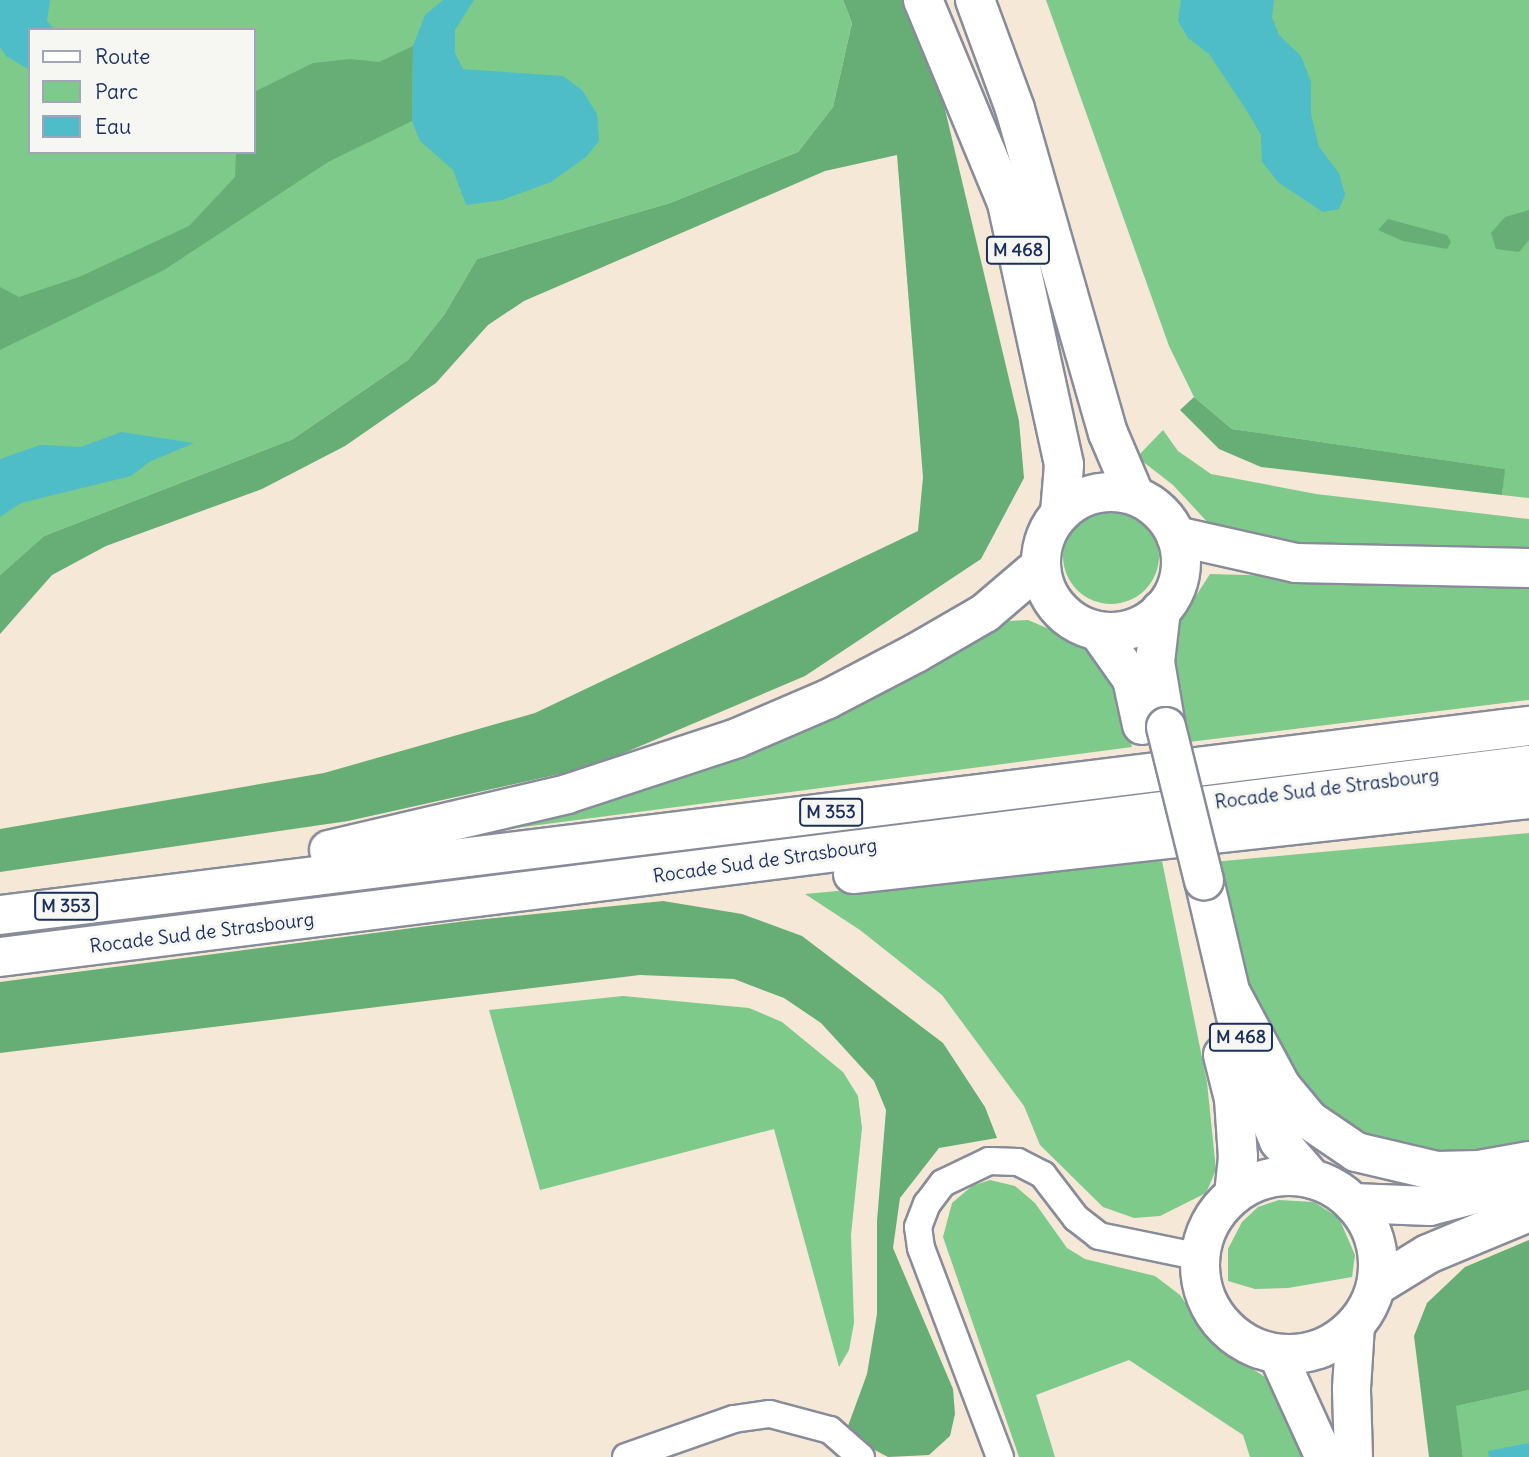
<!DOCTYPE html>
<html>
<head>
<meta charset="utf-8">
<style>
  body { margin:0 }
  #map { position:relative; width:1529px; height:1457px; overflow:hidden; background:#f5e8d7; font-family:Delius,sans-serif }
  div>[style] { position:absolute }
  [style*='--x'] { left:calc(var(--x)*1px); top:calc(var(--y)*1px); width:calc(var(--w)*1px); rotate:calc(var(--a)*1deg) }
  .green>* { inset:0; background:#7dca8a }
  .round { border-radius:50% }
  .forest>* { inset:0; background:#66ae76 }
  .water>* { inset:0; background:#4fbdc7 }
  .roads { filter:drop-shadow(2px 0 #888c9a) drop-shadow(-2px 0 #888c9a) drop-shadow(0 2px #888c9a) drop-shadow(0 -2px #888c9a) }
  .minor>* { height:26px; margin:-13px; padding:0 13px; transform-origin:13px; border-radius:13px; background:#fff }
  .secondary>* { height:37px; margin:-18.5px; padding:0 18.5px; transform-origin:18.5px; border-radius:18.5px; background:#fff }
  .primary>* { height:38px; margin:-19px; padding:0 19px; transform-origin:19px; border-radius:19px; background:#fff }
  .primary>.ring { margin:-19px; padding:0; box-sizing:content-box; background:none; border:38px solid #fff; border-radius:50% }
  .trunk>* { height:38px; margin:-19px; padding:0 19px; transform-origin:19px; border-radius:19px; background:#fff }
  .bridges { filter:drop-shadow(2px 0 #888c9a) drop-shadow(-2px 0 #888c9a) drop-shadow(0 2px #888c9a) drop-shadow(0 -2px #888c9a) }
  .primary-bridge>* { height:38px; margin:-19px; padding:0 19px; transform-origin:19px; border-radius:19px; background:#fff }
  span { translate:-50% -50%; white-space:nowrap; text-align:center; line-height:1.15; -webkit-text-stroke:6px #f6f6f2; paint-order:stroke }
  .shield-label span { padding:2px 5px; background:#f6f6f2; border:2px solid; border-radius:5px; -webkit-text-stroke-width:0 }
  .shield-label { font-size:18px; color:#1b2f5e; font-weight:700 }
  .street-label { font-size:19px; color:#1b2f5e }
  .legend { position:absolute; left:28px; top:28px; width:228px; height:126px; box-sizing:border-box; background:#f6f6f2; border:2px solid #9ea6b7; margin:0; padding:9px 12px; list-style:none; font-size:21px; color:#1b2f5e }
  .legend li { display:flex; align-items:center; gap:14px; height:35px }
  .legend b { width:35px; border:2px solid #9ea6b7 }
</style>
</head>
<body>
<div id="map">
  <div class="green">
    <i style="clip-path:polygon(evenodd,0 0,843px 0,852px 23px,833px 107px,798px 152px,670px 203px,477px 259px,444px 315px,408px 360px,293px 439px,44px 536px,0 575px,0 0,30px 30px,254px 30px,254px 152px,30px 152px,30px 30px)"></i>
    <i style="clip-path:polygon(1046px 0,1529px 0,1529px 498px,1502px 495px,1504px 469px,1232px 429px,1194px 397px,1169px 346px)"></i>
    <i style="clip-path:polygon(1163px 430px,1178px 451px,1211px 474px,1316px 494px,1529px 519px,1529px 554px,1316px 549px,1212px 527px,1173px 485px,1137px 457px)"></i>
    <i class="round" style="left:1063px;top:508px;width:96px;height:96px"></i>
    <i style="clip-path:polygon(1210px 574px,1529px 583px,1529px 700px,1189px 742px,1168px 639px)"></i>
    <i style="clip-path:polygon(1028px 620px,1082px 643px,1099px 657px,1114px 682px,1132px 747px,478px 833px,973px 640px,1008px 621px)"></i>
    <i style="clip-path:polygon(1529px 833px,1529px 1145px,1464px 1158px,1374px 1144px,1324px 1117px,1263px 1033px,1213px 862px)"></i>
    <i style="clip-path:polygon(1162px 861px,1207px 1082px,1216px 1170px,1206px 1193px,1160px 1216px,1134px 1218px,1103px 1207px,1040px 1145px,1024px 1106px,942px 995px,860px 930px,805px 894px)"></i>
    <i style="clip-path:polygon(623px 996px,749px 1008px,782px 1022px,843px 1072px,858px 1096px,862px 1128px,851px 1235px,854px 1323px,849px 1350px,839px 1367px,774px 1129px,540px 1190px,489px 1010px)"></i>
    <i style="clip-path:polygon(990px 1180px,1015px 1186px,1035px 1203px,1067px 1248px,1085px 1259px,1155px 1276px,1180px 1295px,1212px 1342px,1271px 1381px,1307px 1457px,1250px 1457px,1243px 1435px,1129px 1360px,1036px 1395px,1055px 1457px,1019px 1457px,943px 1237px,952px 1203px,972px 1186px)"></i>
    <i style="clip-path:polygon(1279px 1200px,1314px 1202px,1339px 1218px,1355px 1255px,1352px 1277px,1288px 1288px,1255px 1289px,1228px 1281px,1228px 1249px,1242px 1222px,1258px 1207px)"></i>
    <i style="clip-path:polygon(1529px 1390px,1529px 1457px,1463px 1457px,1455px 1406px)"></i>
  </div>
  <div class="forest">
    <i style="clip-path:polygon(843px 0,904px 0,943px 101px,1019px 421px,1024px 478px,981px 559px,805px 676px,591px 767px,348px 821px,0 872px,0 829px,324px 773px,535px 713px,918px 531px,923px 477px,897px 155px,825px 171px,524px 301px,488px 325px,436px 383px,345px 446px,262px 489px,106px 546px,52px 575px,0 634px,0 575px,44px 536px,293px 439px,408px 360px,444px 315px,477px 259px,670px 203px,798px 152px,833px 107px,852px 23px)"></i>
    <i style="clip-path:polygon(413px 46px,412px 121px,328px 162px,164px 270px,0 350px,0 287px,19px 297px,79px 277px,189px 226px,235px 177px,236px 153px,184px 152px,254px 152px,254px 92px,313px 63px,350px 59px,379px 62px)"></i>
    <i style="clip-path:polygon(1529px 210px,1529px 240px,1519px 252px,1496px 249px,1491px 233px,1505px 217px)"></i>
    <i style="clip-path:polygon(1388px 219px,1447px 235px,1451px 242px,1447px 249px,1403px 241px,1378px 230px)"></i>
    <i style="clip-path:polygon(1194px 397px,1232px 429px,1505px 469px,1502px 495px,1261px 467px,1219px 449px,1180px 410px)"></i>
    <i style="clip-path:polygon(663px 901px,742px 914px,802px 936px,943px 1043px,985px 1107px,997px 1138px,939px 1148px,900px 1198px,893px 1248px,953px 1389px,955px 1414px,950px 1436px,929px 1455px,888px 1457px,869px 1447px,848px 1426px,867px 1374px,877px 1314px,877px 1221px,886px 1110px,874px 1081px,821px 1023px,784px 998px,734px 979px,640px 975px,0 1053px,0 982px,466px 921px)"></i>
    <i style="clip-path:polygon(1529px 1240px,1529px 1390px,1456px 1406px,1463px 1457px,1429px 1457px,1414px 1336px,1427px 1303px,1465px 1267px)"></i>
  </div>
  <div class="water">
    <i style="clip-path:polygon(0 0,50px 0,47px 21px,55px 30px,30px 30px,30px 70px,6px 56px,0 47px)"></i>
    <i style="clip-path:polygon(443px 0,474px 0,455px 30px,455px 53px,463px 69px,563px 76px,582px 90px,597px 114px,599px 141px,586px 157px,551px 182px,502px 200px,466px 205px,453px 170px,420px 141px,412px 121px,413px 46px,425px 15px)"></i>
    <i style="clip-path:polygon(1181px 0,1274px 0,1272px 17px,1279px 35px,1301px 56px,1311px 82px,1311px 114px,1319px 147px,1339px 173px,1345px 195px,1339px 209px,1323px 212px,1279px 183px,1262px 162px,1261px 135px,1247px 111px,1209px 54px,1188px 38px,1178px 21px)"></i>
    <i style="clip-path:polygon(121px 432px,194px 443px,149px 462px,131px 476px,21px 503px,0 517px,0 459px,40px 445px,81px 447px)"></i>
    <i style="clip-path:polygon(1529px 1443px,1529px 1457px,1489px 1457px,1488px 1451px)"></i>
  </div>
  <div class="roads">
    <div class="minor">
      <i style="--x:626;--y:1457;--w:114;--a:-19.4"></i>
      <i style="--x:734;--y:1419;--w:36;--a:-8"></i>
      <i style="--x:770;--y:1414;--w:62;--a:14.9"></i>
      <i style="--x:830;--y:1430;--w:41;--a:41.1"></i>
      <i style="--x:1000;--y:1457;--w:223;--a:-110.7"></i>
      <i style="--x:921;--y:1248;--w:21;--a:-98"></i>
      <i style="--x:918;--y:1227;--w:25;--a:-69"></i>
      <i style="--x:927;--y:1204;--w:26;--a:-53"></i>
      <i style="--x:943;--y:1183;--w:51;--a:-25.6"></i>
      <i style="--x:989;--y:1161;--w:29;--a:2"></i>
      <i style="--x:1018;--y:1162;--w:28;--a:27"></i>
      <i style="--x:1043;--y:1175;--w:54;--a:52.5"></i>
      <i style="--x:1076;--y:1218;--w:29;--a:38"></i>
      <i style="--x:1099;--y:1236;--w:103;--a:11.7"></i>
    </div>
    <div class="secondary">
      <i style="--x:1277;--y:1354;--w:113;--a:65.5"></i>
      <i style="--x:1353;--y:1457;--w:69;--a:-91.7"></i>
      <i style="--x:1351;--y:1388;--w:63;--a:-86.4"></i>
    </div>
    <div class="primary">
      <i style="--x:923;--y:0;--w:220;--a:67.5"></i>
      <i style="--x:1007;--y:203;--w:268;--a:77.7"></i>
      <i style="--x:1064;--y:465;--w:48;--a:94.8"></i>
      <i style="--x:975;--y:0;--w:116;--a:69.8"></i>
      <i style="--x:1015;--y:109;--w:337;--a:74"></i>
      <i style="--x:1108;--y:433;--w:66;--a:66.9"></i>
      <i class="ring" style="left:1041px;top:492px;width:102px;height:102px"></i>
      <i style="--x:1161;--y:610;--w:52;--a:96.6"></i>
      <i style="--x:1155;--y:662;--w:66;--a:80.4"></i>
      <i style="--x:1098;--y:631;--w:59;--a:54.7"></i>
      <i style="--x:1132;--y:679;--w:47;--a:77.7"></i>
      <i style="--x:1204;--y:880;--w:188;--a:76.8"></i>
      <i style="--x:1247;--y:1063;--w:84;--a:67.7"></i>
      <i style="--x:1279;--y:1141;--w:50;--a:49"></i>
      <i style="--x:1223;--y:1055;--w:45;--a:76"></i>
      <i style="--x:1234;--y:1099;--w:58;--a:86.1"></i>
      <i style="--x:1238;--y:1157;--w:38;--a:96"></i>
      <i class="ring" style="left:1200px;top:1176px;width:140px;height:140px"></i>
    </div>
    <div class="trunk">
      <i style="--x:1176;--y:536;--w:123;--a:12.7"></i>
      <i style="--x:1296;--y:563;--w:233;--a:1.2"></i>
      <i style="--x:329;--y:850;--w:244;--a:-13.2"></i>
      <i style="--x:567;--y:794;--w:179;--a:-18.2"></i>
      <i style="--x:737;--y:738;--w:99;--a:-23.2"></i>
      <i style="--x:828;--y:699;--w:99;--a:-27.6"></i>
      <i style="--x:916;--y:653;--w:80;--a:-30.1"></i>
      <i style="--x:985;--y:613;--w:72;--a:-40.5"></i>
      <i style="--x:853;--y:874;--w:680;--a:-6.33"></i>
      <i style="--x:0;--y:915;--w:1541;--a:-7.05"></i>
      <i style="--x:0;--y:957;--w:1541;--a:-7.16"></i>
      <i style="--x:1232;--y:995;--w:103;--a:61.7"></i>
      <i style="--x:1281;--y:1086;--w:44;--a:50.5"></i>
      <i style="--x:1309;--y:1120;--w:57;--a:34.2"></i>
      <i style="--x:1356;--y:1152;--w:83;--a:13.2"></i>
      <i style="--x:1437;--y:1171;--w:42;--a:-1.4"></i>
      <i style="--x:1479;--y:1170;--w:51;--a:-10.2"></i>
      <i style="--x:1353;--y:1203;--w:77;--a:2.2"></i>
      <i style="--x:1430;--y:1206;--w:90;--a:-14.8"></i>
      <i style="--x:1376;--y:1286;--w:61;--a:-31.6"></i>
      <i style="--x:1428;--y:1254;--w:109;--a:-22.6"></i>
    </div>
  </div>
  <div class="bridges">
    <div class="primary-bridge">
      <i style="--x:1166;--y:727;--w:158;--a:76.1"></i>
    </div>
  </div>
  <div class="shield-label">
    <span style="left:1018px;top:250px">M 468</span>
    <span style="left:831px;top:812px">M 353</span>
    <span style="left:66px;top:906px">M 353</span>
    <span style="left:1241px;top:1037px">M 468</span>
  </div>
  <div class="street-label">
    <span style="left:1327px;top:789px;rotate:-7deg">Rocade Sud de Strasbourg</span>
    <span style="left:765px;top:861px;rotate:-8deg">Rocade Sud de Strasbourg</span>
    <span style="left:202px;top:933px;rotate:-7deg">Rocade Sud de Strasbourg</span>
  </div>
  <ul class="legend">
  <li><b style="height:9px;background:#fff"></b>Route</li>
  <li><b style="height:19px;background:#7dca8a"></b>Parc</li>
  <li><b style="height:19px;background:#4fbdc7"></b>Eau</li>
  </ul>
</div>
</body>
</html>
